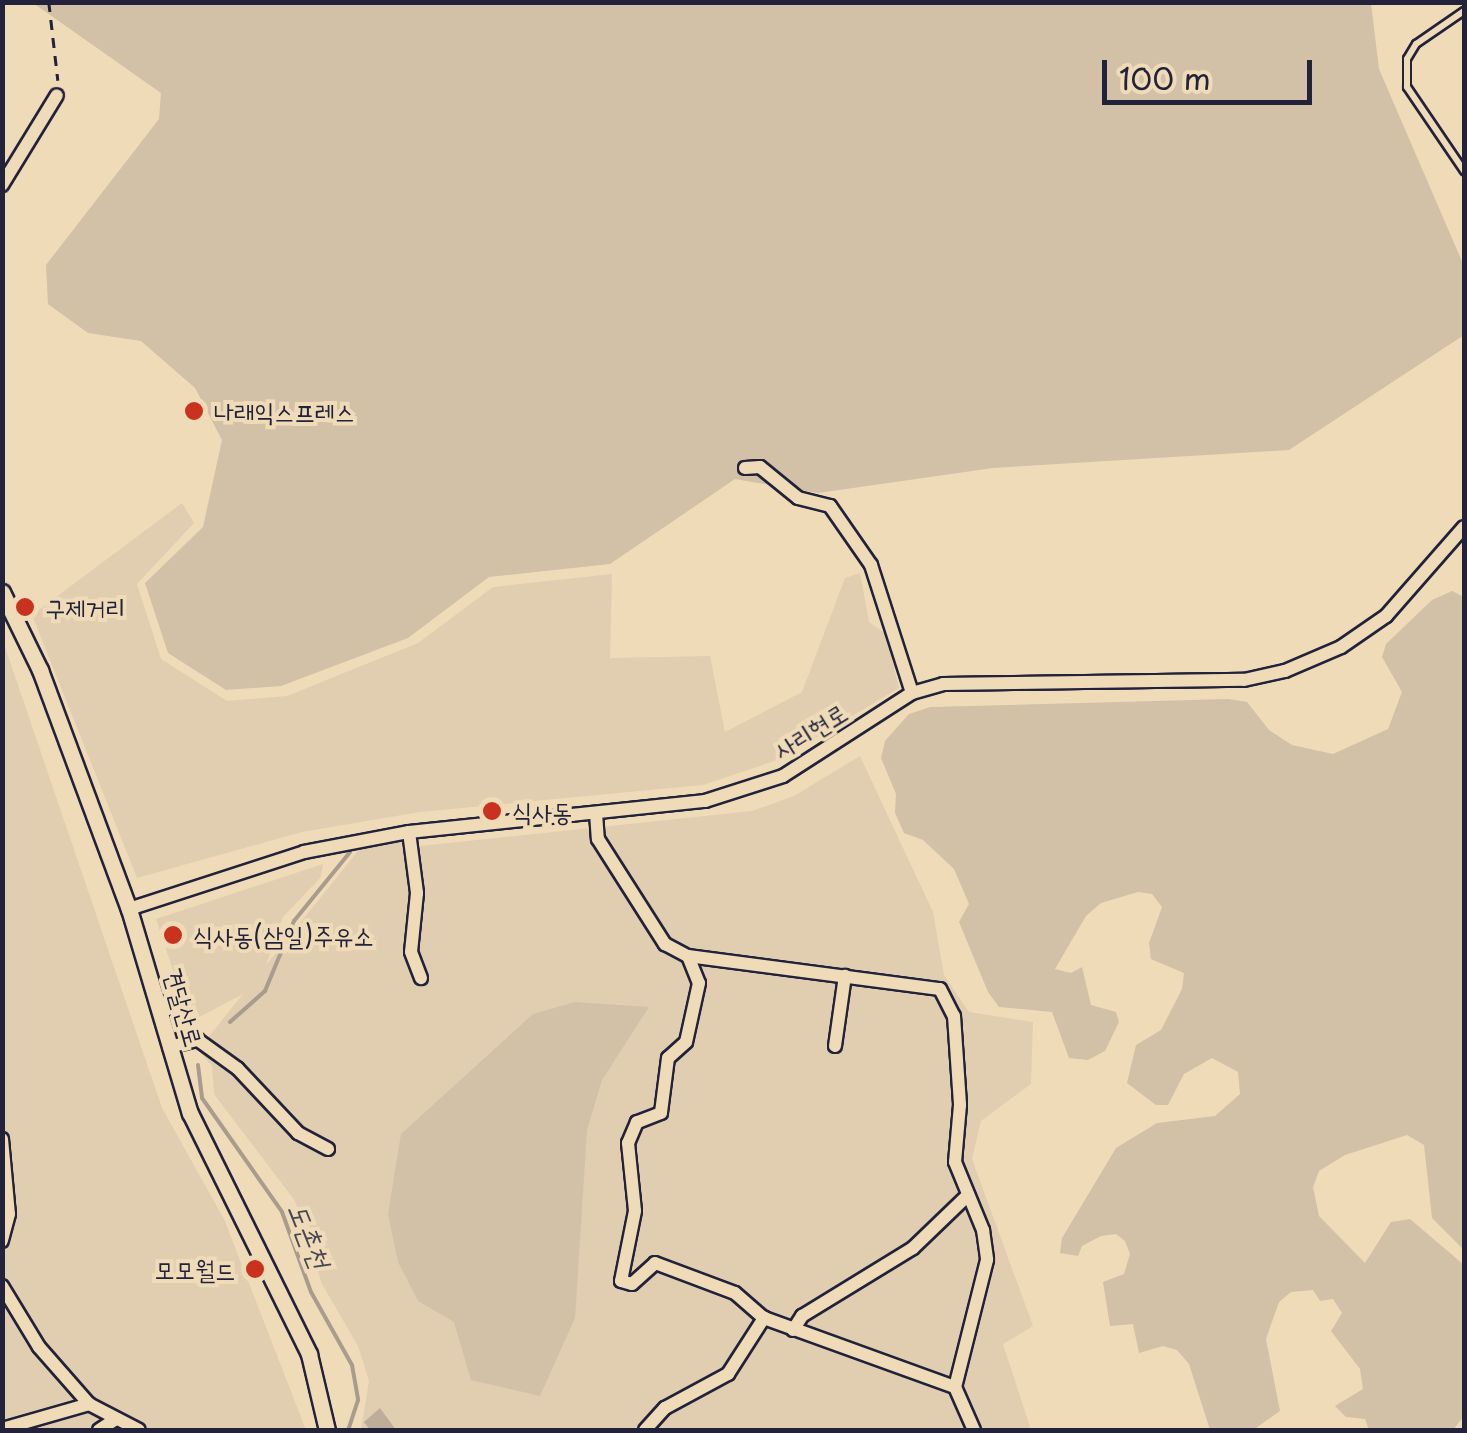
<!DOCTYPE html>
<html>
<head>
<meta charset="utf-8">
<style>
  body { margin:0 }
  #map { position:relative; width:1467px; height:1433px; overflow:hidden; background:#f0dbb9; font-family:"Playpen Sans","Poor Story",sans-serif }
  div>[style] { position:absolute }
  [style*='--x'] { left:calc(var(--x)*1px); top:calc(var(--y)*1px); width:calc(var(--w)*1px); rotate:calc(var(--a)*1deg) }
  .built>* { inset:0; background:#e1cdb0 }
  .green>* { inset:0; background:#d2c0a7 }
  .stream>* { height:4px; margin:-2px; padding:0 2px; transform-origin:2px; border-radius:2px; background:#a99c8e }
  .building>* { inset:0; background:#bdad9a }
  .path>* { height:2.5px; margin-top:-1.25px; transform-origin:0; background:repeating-linear-gradient(90deg,#22223b 0 10px,transparent 0 18px) }
  .roads { filter:drop-shadow(2px 0 #22223b) drop-shadow(-2px 0 #22223b) drop-shadow(0 2px #22223b) drop-shadow(0 -2px #22223b) }
  .service>* { height:6px; margin:-3px; padding:0 3px; transform-origin:3px; border-radius:3px; background:#f0dbb9 }
  .minor>* { height:12px; margin:-6px; padding:0 6px; transform-origin:6px; border-radius:6px; background:#f0dbb9 }
  .tertiary>* { height:15px; margin:-7.5px; padding:0 7.5px; transform-origin:7.5px; border-radius:7.5px; background:#f0dbb9 }
  .dots>* { width:28px; height:28px; translate:-50% -50%; box-sizing:border-box; border:5px solid #f0dbb9; border-radius:50% }
  span { translate:-50% -50%; white-space:nowrap; text-align:center; line-height:1.15; -webkit-text-stroke:8px #f0dbb9; paint-order:stroke }
  .poi-label { font-size:25px; color:#22223b }
  .left { translate:0 -50%; text-align:left }
  .right { translate:-100% -50%; text-align:right }
  .street-label { font-size:25px; color:#22223b }
  .water-label { font-size:28px; color:#4a4754; font-style:italic }
  .frame { position:absolute; inset:0; border:5px solid #22223b; pointer-events:none }
  .scale { position:absolute; left:1102px; top:60px; width:210px; height:45px; box-sizing:border-box; border:5px solid #22223b; border-top:0; padding-left:12px; font-size:30px; line-height:35px; white-space:nowrap; color:#22223b; -webkit-text-stroke:8px #f0dbb9; paint-order:stroke }
</style>
</head>
<body>
<div id="map">
  <div class="built">
    <i style="clip-path:polygon(182px 503px,194px 523px,137px 584px,161px 659px,227px 701px,287px 696px,418px 643px,493px 587px,612px 574px,610px 658px,710px 656px,725px 732px,802px 692px,845px 578px,860px 573px,869px 622px,886px 634px,899px 688px,780px 759px,703px 785px,420px 812px,302px 832px,137px 878px,32px 615px)"></i>
    <i style="clip-path:polygon(2px 638px,162px 1108px,224px 1219px,306px 1430px,3px 1430px)"></i>
    <i style="clip-path:polygon(860px 756px,933px 912px,944px 975px,969px 1012px,1033px 1022px,1031px 1084px,981px 1121px,972px 1159px,1033px 1326px,1003px 1344px,1031px 1430px,361px 1430px,369px 1381px,358px 1346px,322px 1284px,295px 1201px,214px 1094px,212px 1066px,198px 1050px,243px 994px,190px 1022px,156px 919px,323px 864px,321px 877px,283px 917px,266px 965px,362px 846px,402px 841px,401px 848px,752px 811px,794px 796px)"></i>
  </div>
  <div class="green">
    <i style="clip-path:polygon(33px 3px,1371px 3px,1379px 69px,1464px 266px,1464px 335px,1289px 450px,993px 468px,818px 493px,735px 479px,610px 564px,489px 577px,408px 638px,281px 686px,226px 690px,168px 653px,145px 583px,203px 527px,222px 440px,195px 388px,141px 341px,88px 333px,48px 304px,46px 265px,159px 119px,161px 93px)"></i>
    <i style="clip-path:polygon(1452px 591px,1464px 597px,1464px 1250px,1432px 1218px,1424px 1145px,1407px 1135px,1345px 1155px,1319px 1171px,1313px 1187px,1319px 1216px,1365px 1263px,1391px 1222px,1410px 1219px,1464px 1265px,1464px 1416px,1453px 1430px,1369px 1430px,1365px 1419px,1346px 1417px,1335px 1406px,1363px 1389px,1360px 1369px,1331px 1331px,1342px 1313px,1333px 1299px,1320px 1301px,1313px 1290px,1291px 1292px,1279px 1302px,1266px 1339px,1280px 1411px,1253px 1430px,1210px 1430px,1189px 1364px,1177px 1350px,1163px 1346px,1139px 1353px,1133px 1324px,1110px 1326px,1103px 1282px,1124px 1274px,1130px 1254px,1125px 1241px,1116px 1234px,1101px 1236px,1082px 1246px,1078px 1256px,1060px 1253px,1062px 1238px,1116px 1148px,1157px 1123px,1215px 1116px,1240px 1094px,1238px 1072px,1212px 1058px,1184px 1074px,1168px 1105px,1156px 1105px,1127px 1083px,1136px 1045px,1161px 1030px,1182px 989px,1184px 973px,1151px 959px,1149px 943px,1162px 907px,1152px 894px,1138px 892px,1101px 903px,1086px 916px,1055px 969px,1071px 973px,1082px 967px,1091px 1005px,1116px 1012px,1119px 1022px,1105px 1051px,1088px 1060px,1069px 1058px,1052px 1012px,999px 1007px,988px 992px,959px 922px,969px 904px,954px 869px,923px 840px,904px 833px,895px 813px,896px 794px,881px 758px,885px 741px,909px 714px,930px 707px,1229px 699px,1247px 702px,1269px 730px,1292px 745px,1333px 754px,1388px 729px,1402px 692px,1382px 657px,1386px 644px,1432px 600px)"></i>
    <i style="clip-path:polygon(575px 1002px,649px 1007px,602px 1080px,587px 1130px,575px 1318px,540px 1396px,471px 1380px,454px 1322px,418px 1301px,398px 1262px,388px 1214px,401px 1134px,533px 1014px)"></i>
  </div>
  <div class="stream">
    <i style="--x:230;--y:1022;--w:47;--a:-41.5"></i>
    <i style="--x:265;--y:991;--w:76;--a:-67.5"></i>
    <i style="--x:294;--y:921;--w:89;--a:-50.9"></i>
    <i style="--x:198;--y:1065;--w:33;--a:83"></i>
    <i style="--x:202;--y:1098;--w:139;--a:54.9"></i>
    <i style="--x:282;--y:1212;--w:85;--a:70.1"></i>
    <i style="--x:311;--y:1292;--w:84;--a:60.7"></i>
    <i style="--x:352;--y:1365;--w:36;--a:80"></i>
    <i style="--x:358;--y:1400;--w:32;--a:108"></i>
  </div>
  <div class="building">
    <i style="clip-path:polygon(380px 1408px,396px 1430px,370px 1430px,364px 1422px)"></i>
  </div>
  <div class="path">
    <i style="--x:49;--y:2;--w:79;--a:83.4"></i>
  </div>
  <div class="roads">
    <div class="service">
      <i style="--x:1464;--y:11;--w:58;--a:145.5"></i>
      <i style="--x:1416;--y:44;--w:17;--a:121"></i>
      <i style="--x:1407;--y:59;--w:28;--a:90"></i>
      <i style="--x:1407;--y:87;--w:102;--a:55.8"></i>
    </div>
    <div class="minor">
      <i style="--x:2;--y:185;--w:105;--a:-58.6"></i>
      <i style="--x:745;--y:468;--w:15;--a:-4"></i>
      <i style="--x:760;--y:467;--w:49;--a:39.2"></i>
      <i style="--x:798;--y:498;--w:33;--a:14"></i>
      <i style="--x:830;--y:506;--w:72;--a:55.2"></i>
      <i style="--x:871;--y:565;--w:134;--a:72.2"></i>
      <i style="--x:596;--y:813;--w:26;--a:86"></i>
      <i style="--x:598;--y:839;--w:125;--a:57.5"></i>
      <i style="--x:665;--y:944;--w:26;--a:28"></i>
      <i style="--x:688;--y:956;--w:254;--a:7.5"></i>
      <i style="--x:940;--y:989;--w:30;--a:63"></i>
      <i style="--x:954;--y:1016;--w:89;--a:86.1"></i>
      <i style="--x:960;--y:1105;--w:57;--a:95"></i>
      <i style="--x:955;--y:1162;--w:74;--a:67.6"></i>
      <i style="--x:983;--y:1230;--w:30;--a:82"></i>
      <i style="--x:987;--y:1260;--w:131;--a:104.1"></i>
      <i style="--x:955;--y:1387;--w:47;--a:66.2"></i>
      <i style="--x:409;--y:832;--w:62;--a:82.5"></i>
      <i style="--x:417;--y:893;--w:59;--a:95.8"></i>
      <i style="--x:411;--y:952;--w:28;--a:69"></i>
      <i style="--x:129;--y:909;--w:184;--a:-18"></i>
      <i style="--x:304;--y:852;--w:107;--a:-10.8"></i>
      <i style="--x:409;--y:832;--w:298;--a:-6"></i>
      <i style="--x:705;--y:801;--w:82;--a:-17.8"></i>
      <i style="--x:783;--y:776;--w:153;--a:-32.8"></i>
      <i style="--x:912;--y:693;--w:32;--a:-16"></i>
      <i style="--x:943;--y:684;--w:301;--a:-0.8"></i>
      <i style="--x:1244;--y:680;--w:42;--a:-12.4"></i>
      <i style="--x:1285;--y:671;--w:61;--a:-23.2"></i>
      <i style="--x:1341;--y:647;--w:55;--a:-34.6"></i>
      <i style="--x:1386;--y:616;--w:118;--a:-48.8"></i>
      <i style="--x:688;--y:956;--w:29;--a:68"></i>
      <i style="--x:699;--y:983;--w:60;--a:102.4"></i>
      <i style="--x:686;--y:1042;--w:24;--a:138"></i>
      <i style="--x:668;--y:1058;--w:55;--a:97.3"></i>
      <i style="--x:661;--y:1113;--w:26;--a:159"></i>
      <i style="--x:637;--y:1122;--w:23;--a:113"></i>
      <i style="--x:628;--y:1143;--w:68;--a:84.1"></i>
      <i style="--x:635;--y:1211;--w:71;--a:101.3"></i>
      <i style="--x:621;--y:1281;--w:11;--a:15"></i>
      <i style="--x:632;--y:1284;--w:31;--a:-42"></i>
      <i style="--x:655;--y:1263;--w:85;--a:20.6"></i>
      <i style="--x:735;--y:1293;--w:38;--a:41"></i>
      <i style="--x:835;--y:1046;--w:71;--a:-81.9"></i>
      <i style="--x:169;--y:1047;--w:30;--a:-14"></i>
      <i style="--x:198;--y:1040;--w:49;--a:35.9"></i>
      <i style="--x:238;--y:1069;--w:88;--a:46.8"></i>
      <i style="--x:298;--y:1133;--w:34;--a:28"></i>
      <i style="--x:2;--y:1139;--w:75;--a:84.7"></i>
      <i style="--x:9;--y:1214;--w:28;--a:105"></i>
      <i style="--x:2;--y:1286;--w:71;--a:58.8"></i>
      <i style="--x:39;--y:1347;--w:76;--a:48.7"></i>
      <i style="--x:793;--y:1330;--w:17;--a:-57"></i>
      <i style="--x:802;--y:1316;--w:130;--a:-31.5"></i>
      <i style="--x:913;--y:1248;--w:76;--a:-43.9"></i>
      <i style="--x:2;--y:1429;--w:91;--a:-16"></i>
      <i style="--x:89;--y:1404;--w:56;--a:27.5"></i>
      <i style="--x:99;--y:1430;--w:20;--a:-33"></i>
      <i style="--x:645;--y:1430;--w:30;--a:-48"></i>
      <i style="--x:665;--y:1408;--w:72;--a:-28.4"></i>
      <i style="--x:728;--y:1374;--w:67;--a:-57.3"></i>
      <i style="--x:764;--y:1318;--w:203;--a:19.9"></i>
    </div>
    <div class="tertiary">
      <i style="--x:2;--y:592;--w:87;--a:64"></i>
      <i style="--x:40;--y:670;--w:255;--a:69.6"></i>
      <i style="--x:129;--y:909;--w:213;--a:73.4"></i>
      <i style="--x:190;--y:1113;--w:269;--a:63.7"></i>
      <i style="--x:309;--y:1354;--w:78;--a:76.7"></i>
    </div>
  </div>
  <div class="dots">
    <i style="left:194px;top:411px;background:#c8321e"></i>
    <i style="left:25px;top:607px;background:#c8321e"></i>
    <i style="left:492px;top:811px;background:#c8321e"></i>
    <i style="left:173px;top:935px;background:#c8321e"></i>
    <i style="left:255px;top:1269px;background:#c8321e"></i>
  </div>
  <div class="poi-label">
    <span class="left" style="left:214px;top:411px">나래익스프레스</span>
    <span class="left" style="left:45px;top:607px">구제거리</span>
    <span class="left" style="left:512px;top:811px">식사동</span>
    <span class="left" style="left:193px;top:935px">식사동(삼일)주유소</span>
    <span class="right" style="left:235px;top:1269px">모모월드</span>
  </div>
  <div class="street-label">
    <span style="left:810px;top:731px;rotate:-32deg">사리현로</span>
    <span style="left:184px;top:1007px;rotate:74deg">견달산로</span>
  </div>
  <div class="water-label">
    <span style="left:310px;top:1235px;rotate:68deg">도촌천</span>
  </div>
  <div class="frame"></div>
  <div class="scale">100 m</div>
</div>
</body>
</html>
